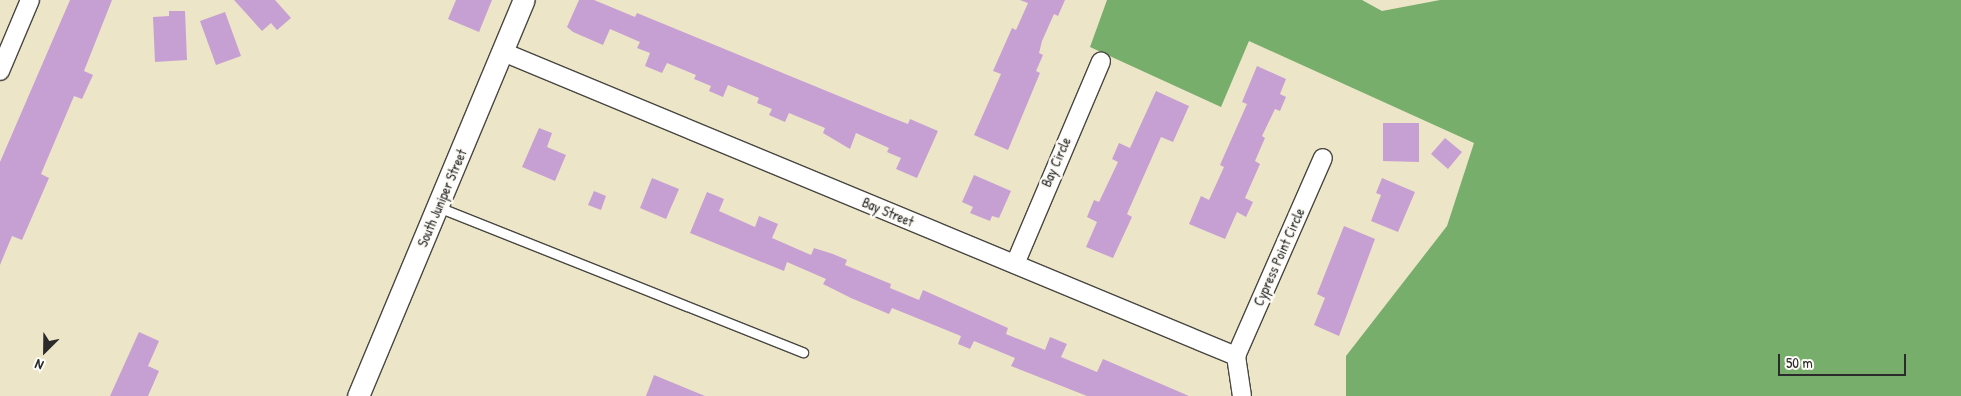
<!DOCTYPE html>
<html>
<head>
<meta charset="utf-8">
<style>
  body { margin:0 }
  #map { position:relative; width:1961px; height:396px; overflow:hidden; background:#ede5c7; font-family:"Patrick Hand",sans-serif }
  div>[style] { position:absolute }
  [style*='--x'] { left:calc(var(--x)*1px); top:calc(var(--y)*1px); width:calc(var(--w)*1px); rotate:calc(var(--a)*1deg) }
  .forest>* { inset:0; background:#77ae6c }
  .building>* { inset:0; background:#c6a0d3 }
  .roads { filter:drop-shadow(1px 0 #484742) drop-shadow(-1px 0 #484742) drop-shadow(0 1px #484742) drop-shadow(0 -1px #484742) }
  .service>* { height:9px; margin:-4.5px; padding:0 4.5px; transform-origin:4.5px; border-radius:4.5px; background:#fff }
  .minor>* { height:18px; margin:-9px; padding:0 9px; transform-origin:9px; border-radius:9px; background:#fff }
  .tertiary>* { height:21px; margin:-10.5px; padding:0 10.5px; transform-origin:10.5px; border-radius:10.5px; background:#fff }
  span { translate:-50% -50%; white-space:nowrap; text-align:center; line-height:1.15; -webkit-text-stroke:5px #fdfcf7; paint-order:stroke }
  .street-label { font-size:14px; color:#2b2b2b }
  .north { position:absolute; left:20px; top:326px; width:50px; height:50px; -webkit-text-stroke:4px #fdfcf7; paint-order:stroke; rotate:203deg; font-size:14px; font-weight:700; line-height:20px; text-align:center; color:#2b2b2b }
  .north::after { content:''; display:block; margin:auto; width:18px; height:22px; background:#2b2b2b; clip-path:polygon(50% 0,100% 100%,50% 72%,0 100%) }
  .scale { position:absolute; left:1778px; top:354px; width:128px; height:22px; box-sizing:border-box; border:2px solid #2b2b2b; border-top:0; padding-left:6px; font-size:15px; line-height:18px; white-space:nowrap; color:#2b2b2b; -webkit-text-stroke:4px #fdfcf7; paint-order:stroke }
</style>
</head>
<body>
<div id="map">
  <div class="forest">
    <i style="clip-path:polygon(1107px 0,1362px 0,1382px 11px,1440px 0,1961px 0,1961px 396px,1346px 396px,1346px 356px,1447px 226px,1474px 143px,1249px 41px,1221px 107px,1090px 47px)"></i>
  </div>
  <div class="building">
    <i style="clip-path:polygon(70px 0,112px 0,84px 71px,93px 75px,82px 99px,74px 96px,41px 174px,49px 178px,22px 240px,12px 236px,0 265px,0 162px)"></i>
    <i style="clip-path:polygon(234px 0,275px 0,291px 18px,277px 30px,271px 23px,262px 31px)"></i>
    <i style="clip-path:polygon(456px 0,492px 0,479px 32px,448px 19px)"></i>
    <i style="clip-path:polygon(579px 0,594px 0,635px 17px,637px 13px,890px 117px,908px 124px,910px 119px,938px 131px,917px 178px,896px 169px,901px 158px,887px 152px,889px 148px,856px 133px,850px 149px,823px 133px,825px 128px,789px 113px,785px 122px,769px 115px,772px 109px,757px 103px,759px 98px,728px 85px,723px 97px,709px 91px,711px 86px,694px 79px,696px 75px,667px 63px,662px 73px,645px 66px,650px 53px,637px 48px,640px 42px,610px 29px,603px 45px,573px 32px,567px 27px)"></i>
    <i style="clip-path:polygon(1020px 0,1065px 0,1058px 16px,1054px 14px,1042px 41px,1039px 53px,1043px 55px,1036px 71px,1040px 73px,1008px 150px,974px 135px,1001px 74px,993px 71px,1012px 28px,1016px 30px,1028px 3px)"></i>
    <i style="clip-path:polygon(169px 11px,185px 11px,187px 60px,155px 62px,153px 17px,169px 16px)"></i>
    <i style="clip-path:polygon(225px 12px,241px 56px,216px 65px,200px 21px)"></i>
    <i style="clip-path:polygon(1257px 66px,1286px 79px,1280px 94px,1286px 97px,1280px 111px,1275px 109px,1262px 136px,1265px 138px,1255px 161px,1260px 164px,1245px 198px,1253px 202px,1246px 217px,1237px 212px,1225px 239px,1189px 224px,1201px 196px,1209px 200px,1224px 167px,1220px 165px,1247px 104px,1242px 102px)"></i>
    <i style="clip-path:polygon(1156px 91px,1189px 106px,1173px 142px,1161px 137px,1127px 214px,1132px 217px,1113px 258px,1086px 247px,1097px 222px,1087px 217px,1094px 200px,1099px 202px,1118px 162px,1112px 159px,1119px 143px,1130px 148px)"></i>
    <i style="clip-path:polygon(1383px 123px,1419px 123px,1419px 162px,1383px 161px)"></i>
    <i style="clip-path:polygon(539px 128px,552px 133px,547px 147px,566px 155px,555px 181px,522px 167px)"></i>
    <i style="clip-path:polygon(1445px 138px,1462px 152px,1448px 169px,1431px 154px)"></i>
    <i style="clip-path:polygon(974px 175px,1011px 191px,999px 218px,992px 216px,990px 221px,970px 213px,973px 207px,962px 202px)"></i>
    <i style="clip-path:polygon(652px 178px,679px 189px,666px 219px,640px 208px)"></i>
    <i style="clip-path:polygon(1382px 178px,1415px 192px,1398px 232px,1371px 221px,1381px 195px,1376px 193px)"></i>
    <i style="clip-path:polygon(594px 191px,606px 196px,601px 210px,588px 205px)"></i>
    <i style="clip-path:polygon(707px 192px,724px 199px,719px 211px,755px 227px,759px 216px,778px 224px,772px 238px,811px 255px,814px 248px,833px 254px,847px 260px,845px 265px,891px 284px,890px 288px,919px 300px,923px 290px,1008px 328px,1006px 334px,1045px 350px,1050px 337px,1067px 344px,1061px 357px,1097px 372px,1103px 359px,1189px 396px,1087px 396px,1011px 366px,1015px 358px,974px 341px,970px 349px,958px 344px,961px 336px,892px 308px,889px 314px,851px 298px,823px 284px,826px 279px,787px 262px,784px 271px,690px 233px)"></i>
    <i style="clip-path:polygon(1344px 226px,1375px 239px,1339px 336px,1314px 325px,1325px 298px,1317px 294px)"></i>
    <i style="clip-path:polygon(139px 332px,159px 341px,148px 366px,159px 371px,148px 396px,110px 396px)"></i>
    <i style="clip-path:polygon(654px 375px,705px 396px,646px 396px)"></i>
  </div>
  <div class="roads">
    <div class="service">
      <i style="--x:438;--y:207;--w:393;--a:21.7"></i>
    </div>
    <div class="minor">
      <i style="--x:503;--y:52;--w:794;--a:22.53"></i>
      <i style="--x:1236;--y:356;--w:40;--a:81.5"></i>
      <i style="--x:0;--y:71;--w:77;--a:-67.1"></i>
      <i style="--x:1015;--y:264;--w:220;--a:-67"></i>
      <i style="--x:1236;--y:356;--w:216;--a:-66.3"></i>
    </div>
    <div class="tertiary">
      <i style="--x:358;--y:396;--w:429;--a:-67.3"></i>
    </div>
  </div>
  <div class="street-label">
    <span style="left:1056px;top:162px;rotate:-66deg">Bay Circle</span>
    <span style="left:442px;top:198px;rotate:-67deg">South Juniper Street</span>
    <span style="left:888px;top:212px;rotate:23deg">Bay Street</span>
    <span style="left:1279px;top:257px;rotate:-66deg">Cypress Point Circle</span>
  </div>
  <div class="north">N</div>
  <div class="scale">50 m</div>
</div>
</body>
</html>
